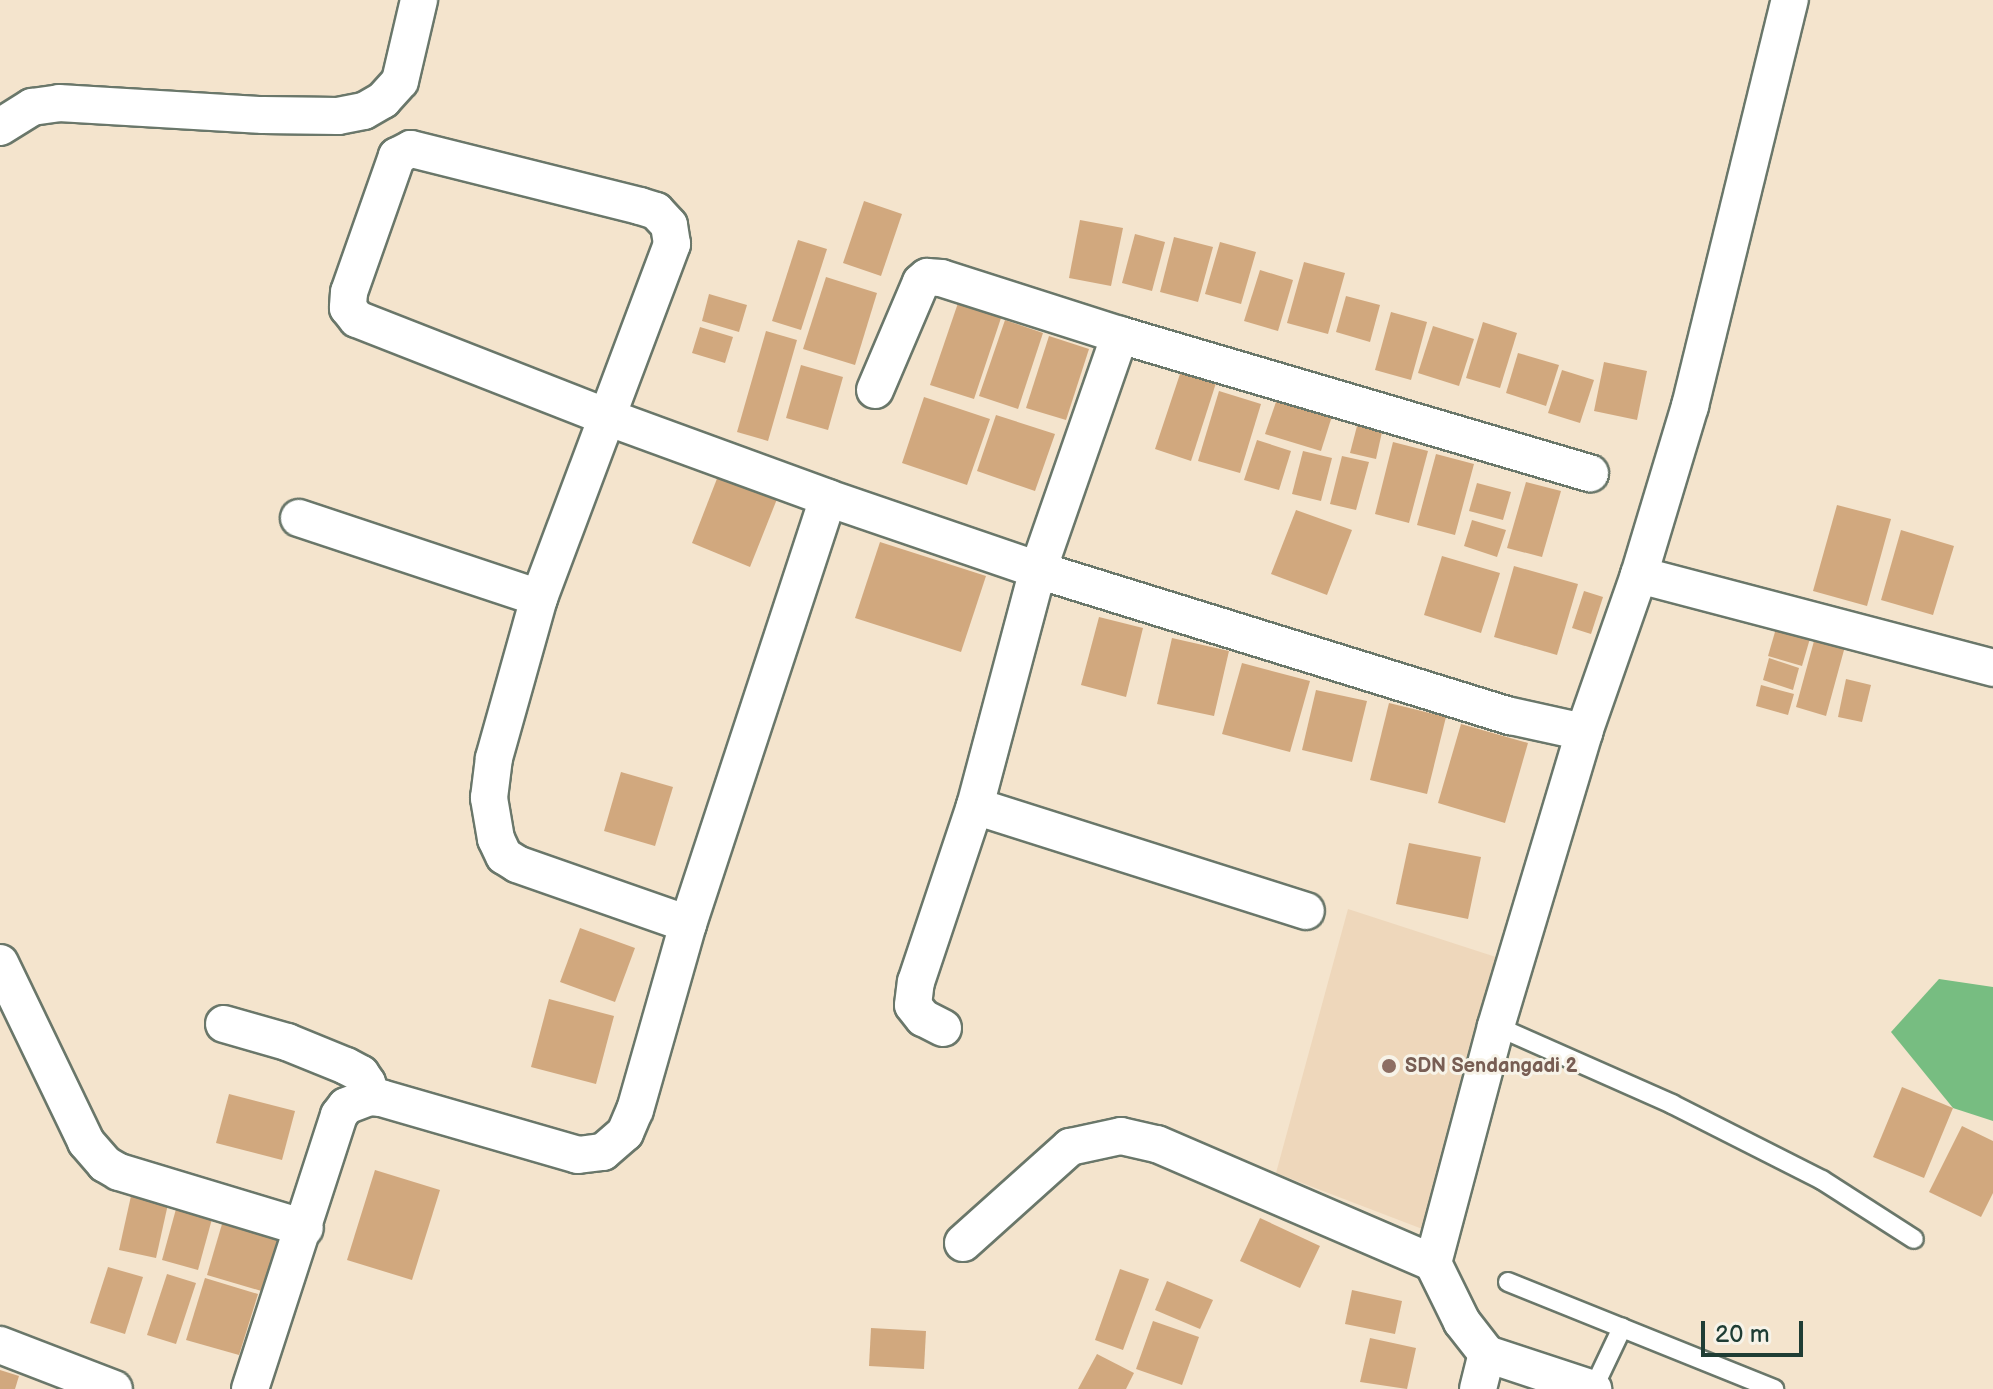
<!DOCTYPE html>
<html>
<head>
<meta charset="utf-8">
<style>
  body { margin:0 }
  #map { position:relative; width:1993px; height:1389px; overflow:hidden; background:#f4e4cd; font-family:"Balsamiq Sans",sans-serif }
  div>[style] { position:absolute }
  [style*='--x'] { left:calc(var(--x)*1px); top:calc(var(--y)*1px); width:calc(var(--w)*1px); rotate:calc(var(--a)*1deg) }
  .built>* { inset:0; background:#eed7bb }
  .forest>* { inset:0; background:#77bd81 }
  .building>* { inset:0; background:#d1a87e }
  .roads { filter:drop-shadow(2px 0 #6a776a) drop-shadow(-2px 0 #6a776a) drop-shadow(0 2px #6a776a) drop-shadow(0 -2px #6a776a) }
  .service>* { height:18px; margin:-9px; padding:0 9px; transform-origin:9px; border-radius:9px; background:#fff }
  .minor>* { height:36px; margin:-18px; padding:0 18px; transform-origin:18px; border-radius:18px; background:#fff }
  .dots>* { width:22px; height:22px; translate:-50% -50%; box-sizing:border-box; border:4px solid #f7f3e8; border-radius:50% }
  span { translate:-50% -50%; white-space:nowrap; text-align:center; line-height:1.15; -webkit-text-stroke:6px #f7f3e8; paint-order:stroke }
  .education-label { font-size:20px; color:#785e54; font-weight:700 }
  .left { translate:0 -50%; text-align:left }
  .scale { position:absolute; left:1701px; top:1321px; width:102px; height:36px; box-sizing:border-box; border:4px solid #1f3d34; border-top:0; padding-left:10px; font-size:24px; line-height:28px; white-space:nowrap; color:#1f3d34; -webkit-text-stroke:6px #f7f3e8; paint-order:stroke }
</style>
</head>
<body>
<div id="map">
  <div class="built">
    <i style="clip-path:polygon(1348px 909px,1502px 959px,1425px 1230px,1276px 1173px)"></i>
  </div>
  <div class="forest">
    <i style="clip-path:polygon(1939px 979px,1993px 987px,1993px 1121px,1953px 1108px,1891px 1032px)"></i>
  </div>
  <div class="building">
    <i style="clip-path:polygon(864px 201px,902px 214px,881px 276px,843px 263px)"></i>
    <i style="clip-path:polygon(1080px 220px,1123px 228px,1111px 286px,1069px 278px)"></i>
    <i style="clip-path:polygon(1135px 234px,1165px 242px,1152px 291px,1122px 283px)"></i>
    <i style="clip-path:polygon(1174px 237px,1213px 247px,1198px 302px,1160px 292px)"></i>
    <i style="clip-path:polygon(798px 240px,827px 249px,801px 330px,772px 321px)"></i>
    <i style="clip-path:polygon(1220px 242px,1256px 252px,1241px 304px,1205px 294px)"></i>
    <i style="clip-path:polygon(1304px 262px,1345px 273px,1328px 334px,1287px 323px)"></i>
    <i style="clip-path:polygon(1260px 270px,1293px 280px,1278px 331px,1244px 321px)"></i>
    <i style="clip-path:polygon(826px 277px,877px 293px,855px 365px,803px 349px)"></i>
    <i style="clip-path:polygon(709px 294px,747px 305px,739px 332px,702px 321px)"></i>
    <i style="clip-path:polygon(1346px 296px,1380px 305px,1370px 342px,1336px 332px)"></i>
    <i style="clip-path:polygon(958px 303px,1001px 318px,974px 399px,930px 385px)"></i>
    <i style="clip-path:polygon(1391px 312px,1427px 322px,1411px 380px,1375px 370px)"></i>
    <i style="clip-path:polygon(1005px 320px,1043px 333px,1018px 409px,979px 396px)"></i>
    <i style="clip-path:polygon(1483px 322px,1517px 333px,1500px 388px,1466px 378px)"></i>
    <i style="clip-path:polygon(1433px 326px,1474px 339px,1459px 386px,1418px 373px)"></i>
    <i style="clip-path:polygon(700px 327px,733px 337px,725px 363px,692px 353px)"></i>
    <i style="clip-path:polygon(766px 331px,797px 340px,768px 441px,737px 432px)"></i>
    <i style="clip-path:polygon(1049px 336px,1089px 349px,1066px 420px,1026px 408px)"></i>
    <i style="clip-path:polygon(1518px 353px,1559px 365px,1546px 406px,1506px 393px)"></i>
    <i style="clip-path:polygon(1604px 362px,1647px 371px,1637px 420px,1594px 411px)"></i>
    <i style="clip-path:polygon(801px 365px,843px 377px,828px 430px,786px 418px)"></i>
    <i style="clip-path:polygon(1562px 370px,1594px 380px,1580px 423px,1548px 413px)"></i>
    <i style="clip-path:polygon(1181px 371px,1216px 383px,1191px 461px,1155px 449px)"></i>
    <i style="clip-path:polygon(1219px 391px,1261px 404px,1240px 473px,1198px 461px)"></i>
    <i style="clip-path:polygon(1278px 396px,1333px 413px,1321px 451px,1265px 434px)"></i>
    <i style="clip-path:polygon(924px 397px,990px 419px,967px 485px,902px 463px)"></i>
    <i style="clip-path:polygon(996px 415px,1055px 434px,1035px 491px,977px 471px)"></i>
    <i style="clip-path:polygon(1357px 426px,1382px 432px,1376px 459px,1350px 453px)"></i>
    <i style="clip-path:polygon(1257px 440px,1291px 451px,1279px 490px,1244px 480px)"></i>
    <i style="clip-path:polygon(1393px 442px,1428px 451px,1409px 523px,1375px 514px)"></i>
    <i style="clip-path:polygon(1303px 451px,1332px 458px,1321px 501px,1292px 494px)"></i>
    <i style="clip-path:polygon(1436px 454px,1474px 464px,1455px 535px,1417px 525px)"></i>
    <i style="clip-path:polygon(1342px 456px,1369px 462px,1356px 510px,1330px 504px)"></i>
    <i style="clip-path:polygon(718px 476px,777px 499px,750px 567px,692px 543px)"></i>
    <i style="clip-path:polygon(1526px 482px,1561px 491px,1542px 557px,1507px 548px)"></i>
    <i style="clip-path:polygon(1477px 483px,1511px 492px,1503px 520px,1469px 511px)"></i>
    <i style="clip-path:polygon(1837px 505px,1891px 519px,1867px 606px,1813px 591px)"></i>
    <i style="clip-path:polygon(1296px 510px,1352px 530px,1327px 595px,1271px 574px)"></i>
    <i style="clip-path:polygon(1472px 520px,1506px 530px,1497px 557px,1464px 546px)"></i>
    <i style="clip-path:polygon(1901px 530px,1954px 546px,1933px 615px,1881px 600px)"></i>
    <i style="clip-path:polygon(880px 542px,986px 576px,961px 652px,855px 618px)"></i>
    <i style="clip-path:polygon(1442px 556px,1500px 573px,1481px 633px,1424px 615px)"></i>
    <i style="clip-path:polygon(1514px 566px,1578px 584px,1557px 655px,1494px 637px)"></i>
    <i style="clip-path:polygon(1584px 591px,1603px 597px,1591px 634px,1572px 628px)"></i>
    <i style="clip-path:polygon(1099px 617px,1143px 628px,1126px 697px,1081px 685px)"></i>
    <i style="clip-path:polygon(1777px 625px,1811px 635px,1802px 666px,1768px 656px)"></i>
    <i style="clip-path:polygon(1817px 630px,1847px 639px,1826px 716px,1796px 707px)"></i>
    <i style="clip-path:polygon(1172px 638px,1229px 651px,1214px 716px,1157px 704px)"></i>
    <i style="clip-path:polygon(1769px 658px,1799px 668px,1793px 690px,1763px 680px)"></i>
    <i style="clip-path:polygon(1242px 663px,1310px 681px,1290px 752px,1222px 734px)"></i>
    <i style="clip-path:polygon(1846px 679px,1871px 685px,1862px 722px,1838px 717px)"></i>
    <i style="clip-path:polygon(1761px 685px,1794px 694px,1788px 715px,1756px 706px)"></i>
    <i style="clip-path:polygon(1316px 690px,1367px 701px,1352px 762px,1302px 750px)"></i>
    <i style="clip-path:polygon(1389px 703px,1446px 717px,1427px 794px,1370px 780px)"></i>
    <i style="clip-path:polygon(1461px 724px,1528px 743px,1505px 823px,1438px 803px)"></i>
    <i style="clip-path:polygon(621px 772px,673px 787px,655px 846px,604px 831px)"></i>
    <i style="clip-path:polygon(1409px 843px,1481px 857px,1468px 919px,1396px 904px)"></i>
    <i style="clip-path:polygon(580px 928px,635px 948px,615px 1002px,560px 982px)"></i>
    <i style="clip-path:polygon(549px 999px,614px 1016px,596px 1084px,531px 1067px)"></i>
    <i style="clip-path:polygon(1902px 1087px,1953px 1108px,1924px 1178px,1873px 1157px)"></i>
    <i style="clip-path:polygon(229px 1094px,295px 1111px,282px 1160px,216px 1143px)"></i>
    <i style="clip-path:polygon(1962px 1126px,1993px 1141px,1993px 1193px,1981px 1217px,1929px 1192px)"></i>
    <i style="clip-path:polygon(375px 1170px,440px 1190px,412px 1280px,347px 1260px)"></i>
    <i style="clip-path:polygon(131px 1196px,168px 1204px,156px 1258px,119px 1250px)"></i>
    <i style="clip-path:polygon(176px 1209px,212px 1219px,198px 1270px,162px 1260px)"></i>
    <i style="clip-path:polygon(1260px 1218px,1320px 1246px,1300px 1288px,1240px 1261px)"></i>
    <i style="clip-path:polygon(222px 1224px,283px 1242px,268px 1293px,207px 1275px)"></i>
    <i style="clip-path:polygon(108px 1267px,143px 1277px,125px 1334px,90px 1323px)"></i>
    <i style="clip-path:polygon(1120px 1269px,1149px 1279px,1123px 1350px,1095px 1340px)"></i>
    <i style="clip-path:polygon(167px 1274px,196px 1283px,176px 1344px,147px 1335px)"></i>
    <i style="clip-path:polygon(205px 1278px,258px 1294px,239px 1355px,186px 1340px)"></i>
    <i style="clip-path:polygon(1167px 1281px,1213px 1300px,1200px 1329px,1155px 1310px)"></i>
    <i style="clip-path:polygon(1352px 1290px,1402px 1301px,1395px 1334px,1345px 1324px)"></i>
    <i style="clip-path:polygon(1153px 1321px,1199px 1337px,1182px 1385px,1136px 1369px)"></i>
    <i style="clip-path:polygon(871px 1328px,926px 1331px,924px 1369px,869px 1366px)"></i>
    <i style="clip-path:polygon(1370px 1338px,1416px 1348px,1407px 1389px,1360px 1382px)"></i>
    <i style="clip-path:polygon(1097px 1354px,1134px 1373px,1126px 1389px,1078px 1389px)"></i>
    <i style="clip-path:polygon(0 1370px,19px 1376px,15px 1389px,0 1389px)"></i>
  </div>
  <div class="roads">
    <div class="service">
      <i style="--x:1496;--y:1026;--w:193;--a:23.9"></i>
      <i style="--x:1672;--y:1104;--w:168;--a:26.9"></i>
      <i style="--x:1822;--y:1180;--w:109;--a:32.7"></i>
      <i style="--x:1508;--y:1282;--w:287;--a:21.9"></i>
      <i style="--x:1593;--y:1389;--w:68;--a:-64.6"></i>
    </div>
    <div class="minor">
      <i style="--x:0;--y:127;--w:38;--a:-32"></i>
      <i style="--x:32;--y:107;--w:27;--a:-8"></i>
      <i style="--x:59;--y:103;--w:204;--a:3.4"></i>
      <i style="--x:263;--y:115;--w:75;--a:0.8"></i>
      <i style="--x:338;--y:116;--w:26;--a:-11"></i>
      <i style="--x:364;--y:111;--w:22;--a:-30"></i>
      <i style="--x:383;--y:100;--w:25;--a:-48"></i>
      <i style="--x:400;--y:81;--w:83;--a:-76.8"></i>
      <i style="--x:875;--y:390;--w:117;--a:-66.9"></i>
      <i style="--x:921;--y:282;--w:8;--a:-40"></i>
      <i style="--x:927;--y:277;--w:14;--a:4"></i>
      <i style="--x:941;--y:278;--w:188;--a:17.7"></i>
      <i style="--x:1120;--y:335;--w:490;--a:16.4"></i>
      <i style="--x:299;--y:518;--w:253;--a:18.4"></i>
      <i style="--x:1639;--y:575;--w:366;--a:14.7"></i>
      <i style="--x:975;--y:806;--w:347;--a:17.6"></i>
      <i style="--x:688;--y:924;--w:181;--a:-160.7"></i>
      <i style="--x:517;--y:864;--w:15;--a:-148"></i>
      <i style="--x:504;--y:856;--w:19;--a:-115"></i>
      <i style="--x:496;--y:839;--w:42;--a:-99.7"></i>
      <i style="--x:489;--y:798;--w:40;--a:-82.9"></i>
      <i style="--x:494;--y:758;--w:166;--a:-74.3"></i>
      <i style="--x:539;--y:598;--w:193;--a:-69.4"></i>
      <i style="--x:607;--y:417;--w:185;--a:-69.4"></i>
      <i style="--x:672;--y:244;--w:19;--a:-99"></i>
      <i style="--x:669;--y:225;--w:19;--a:-133"></i>
      <i style="--x:656;--y:211;--w:17;--a:-163"></i>
      <i style="--x:640;--y:206;--w:236;--a:-166"></i>
      <i style="--x:411;--y:149;--w:16;--a:153"></i>
      <i style="--x:397;--y:156;--w:144;--a:109.4"></i>
      <i style="--x:349;--y:292;--w:16;--a:94"></i>
      <i style="--x:348;--y:308;--w:14;--a:51"></i>
      <i style="--x:357;--y:319;--w:269;--a:21.4"></i>
      <i style="--x:607;--y:417;--w:235;--a:20.1"></i>
      <i style="--x:0;--y:963;--w:199;--a:64.3"></i>
      <i style="--x:86;--y:1142;--w:29;--a:49"></i>
      <i style="--x:105;--y:1164;--w:16;--a:30"></i>
      <i style="--x:119;--y:1172;--w:194;--a:16.8"></i>
      <i style="--x:224;--y:1024;--w:66;--a:15.9"></i>
      <i style="--x:287;--y:1042;--w:64;--a:22.1"></i>
      <i style="--x:346;--y:1066;--w:17;--a:28"></i>
      <i style="--x:361;--y:1074;--w:11;--a:56"></i>
      <i style="--x:367;--y:1083;--w:14;--a:78"></i>
      <i style="--x:943;--y:1028;--w:22;--a:-153"></i>
      <i style="--x:923;--y:1018;--w:16;--a:-128"></i>
      <i style="--x:913;--y:1005;--w:23;--a:-83"></i>
      <i style="--x:916;--y:982;--w:186;--a:-71.5"></i>
      <i style="--x:975;--y:806;--w:244;--a:-75.1"></i>
      <i style="--x:1038;--y:570;--w:249;--a:-70.8"></i>
      <i style="--x:963;--y:1243;--w:144;--a:-41.9"></i>
      <i style="--x:1070;--y:1147;--w:52;--a:-12.2"></i>
      <i style="--x:1121;--y:1136;--w:37;--a:13"></i>
      <i style="--x:1157;--y:1144;--w:301;--a:23.3"></i>
      <i style="--x:0;--y:1345;--w:122;--a:21.1"></i>
      <i style="--x:1487;--y:1354;--w:41;--a:-128"></i>
      <i style="--x:1462;--y:1322;--w:66;--a:-116.2"></i>
      <i style="--x:1433;--y:1263;--w:245;--a:-75.1"></i>
      <i style="--x:1496;--y:1026;--w:307;--a:-73.3"></i>
      <i style="--x:1584;--y:732;--w:166;--a:-70.7"></i>
      <i style="--x:1639;--y:575;--w:177;--a:-73.2"></i>
      <i style="--x:1690;--y:406;--w:418;--a:-76.2"></i>
      <i style="--x:1487;--y:1354;--w:112;--a:18.3"></i>
      <i style="--x:250;--y:1389;--w:288;--a:-72"></i>
      <i style="--x:339;--y:1115;--w:11;--a:-52"></i>
      <i style="--x:346;--y:1106;--w:26;--a:-21"></i>
      <i style="--x:370;--y:1097;--w:11;--a:5"></i>
      <i style="--x:381;--y:1098;--w:205;--a:16.1"></i>
      <i style="--x:578;--y:1155;--w:25;--a:-7"></i>
      <i style="--x:603;--y:1152;--w:29;--a:-41"></i>
      <i style="--x:625;--y:1133;--w:25;--a:-67"></i>
      <i style="--x:635;--y:1110;--w:193;--a:-74.1"></i>
      <i style="--x:688;--y:924;--w:448;--a:-71.8"></i>
      <i style="--x:828;--y:498;--w:222;--a:18.9"></i>
      <i style="--x:1038;--y:570;--w:495;--a:17.2"></i>
      <i style="--x:1511;--y:716;--w:75;--a:12.4"></i>
      <i style="--x:1478;--y:1389;--w:36;--a:-76"></i>
    </div>
  </div>
  <div class="dots">
    <i style="left:1389px;top:1066px;background:#8d6e63"></i>
  </div>
  <div class="education-label">
    <span class="left" style="left:1405px;top:1066px">SDN Sendangadi 2</span>
  </div>
  <div class="scale">20 m</div>
</div>
</body>
</html>
